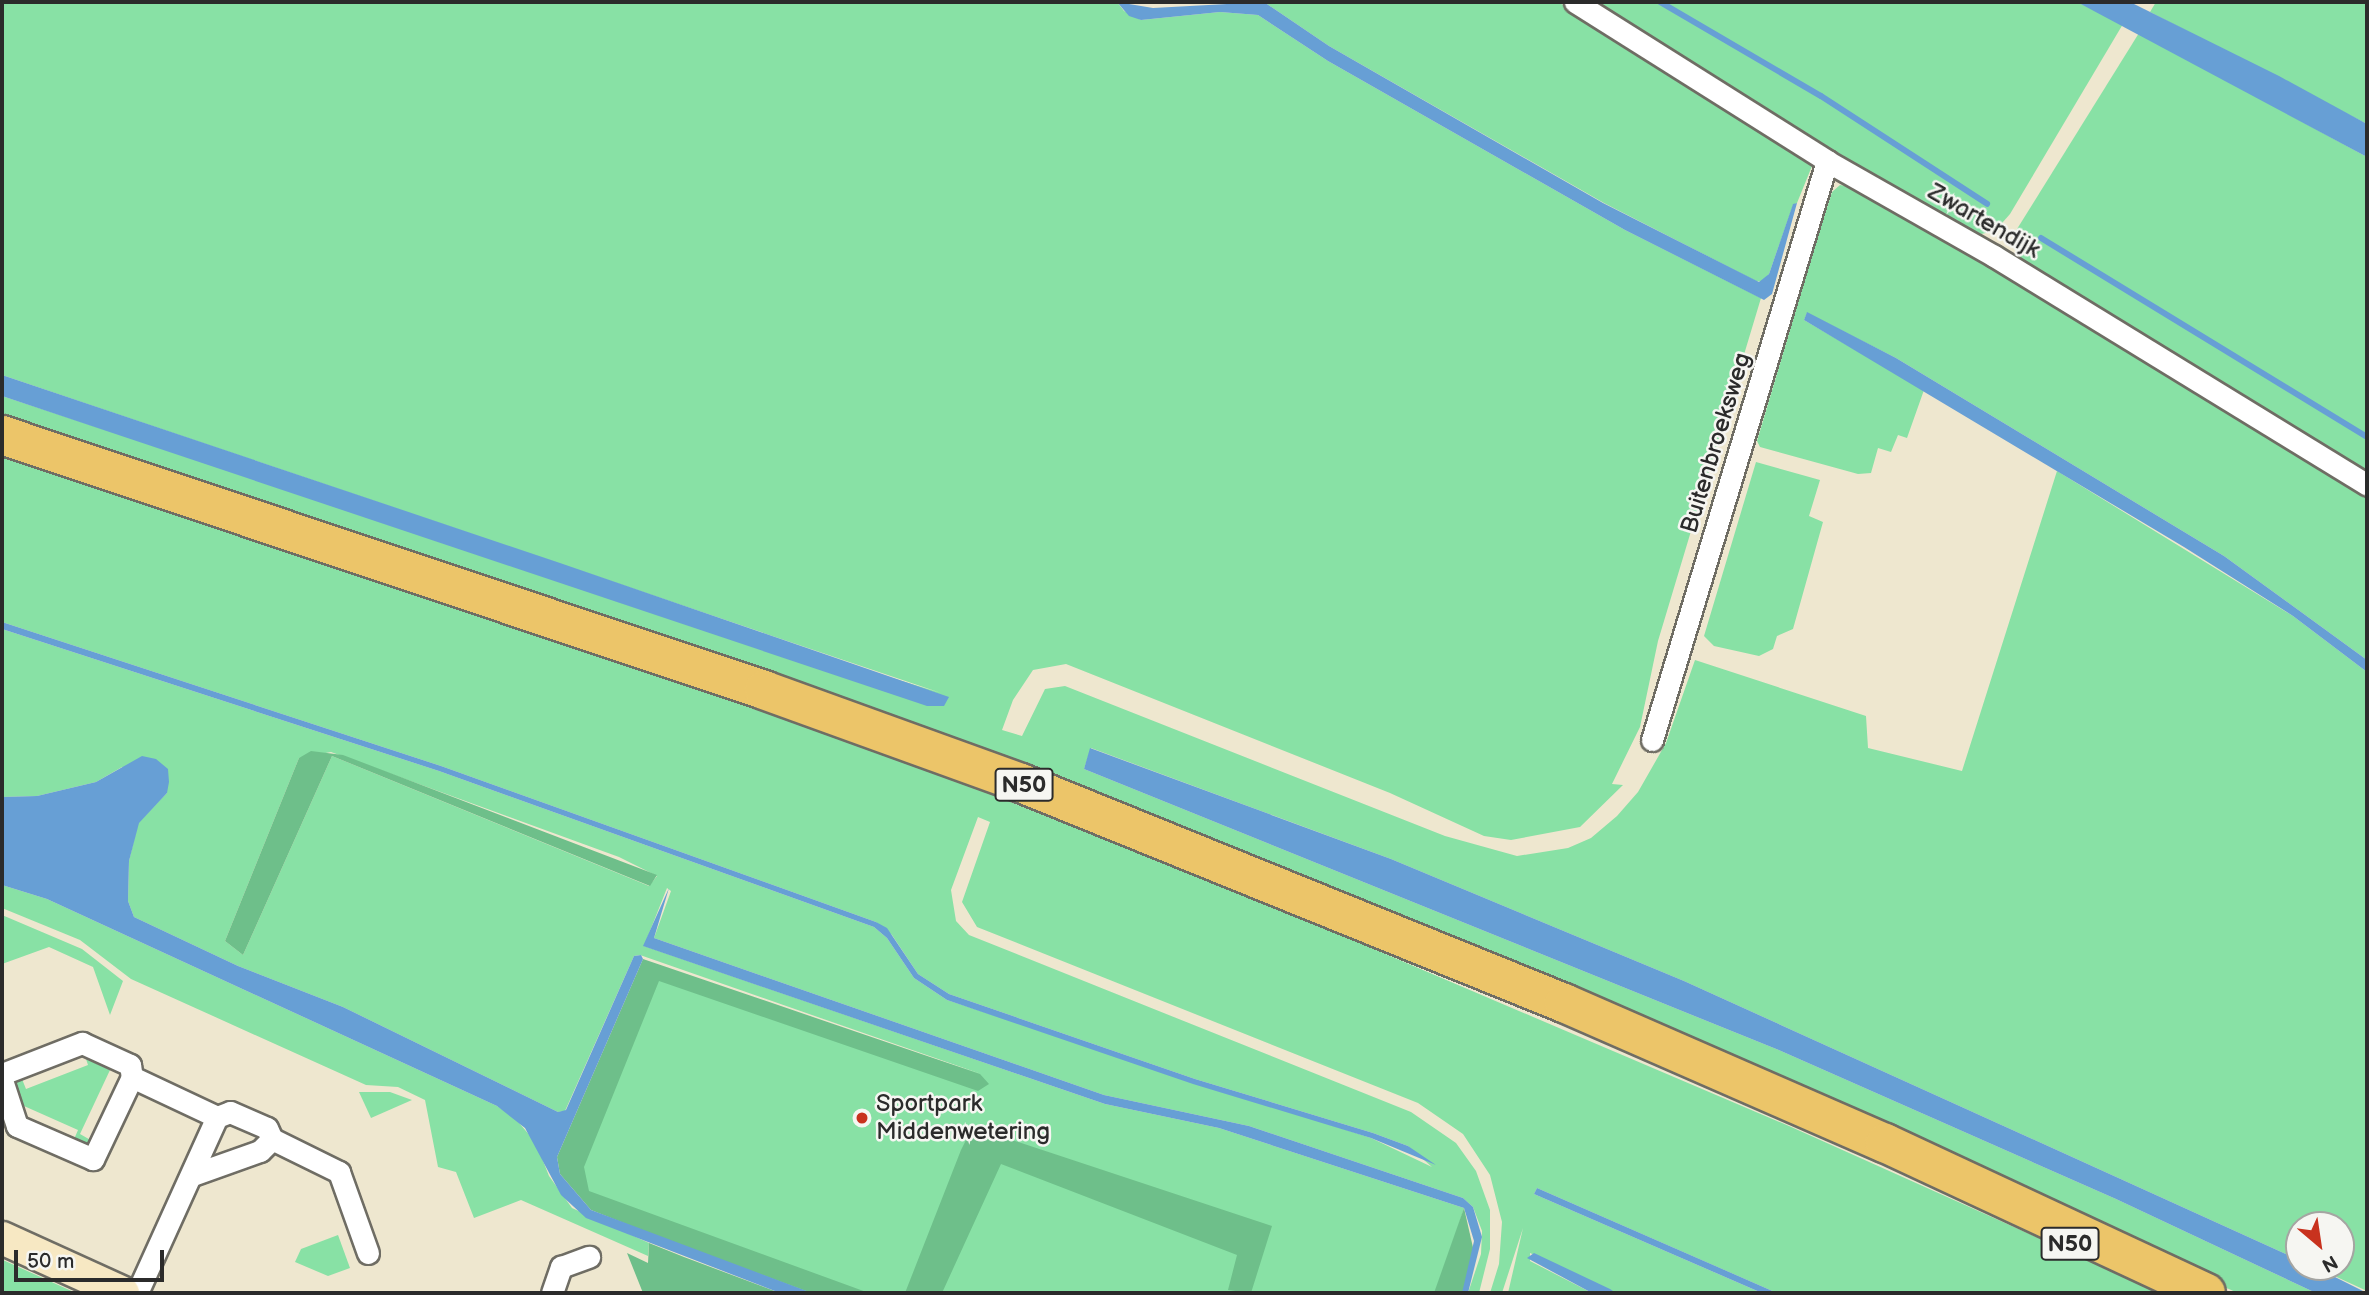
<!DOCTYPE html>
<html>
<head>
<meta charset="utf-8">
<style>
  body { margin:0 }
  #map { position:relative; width:2369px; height:1295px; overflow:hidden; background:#eee7cf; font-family:"Balsamiq Sans",sans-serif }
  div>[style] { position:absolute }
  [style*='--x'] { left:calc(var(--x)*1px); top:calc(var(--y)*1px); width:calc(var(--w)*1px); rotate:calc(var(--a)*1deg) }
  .green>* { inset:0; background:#88e1a5 }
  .forest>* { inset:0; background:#6ebf8a }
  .water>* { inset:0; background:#679fd5 }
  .stream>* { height:6px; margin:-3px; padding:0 3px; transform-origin:3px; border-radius:3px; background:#679fd5 }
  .roads { filter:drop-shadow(2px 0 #6f6d64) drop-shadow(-2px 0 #6f6d64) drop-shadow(0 2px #6f6d64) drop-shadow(0 -2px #6f6d64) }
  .street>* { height:21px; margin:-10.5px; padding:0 10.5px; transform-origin:10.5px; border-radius:10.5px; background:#fff }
  .secondary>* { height:32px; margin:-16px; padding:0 16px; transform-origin:16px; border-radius:16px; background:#f7e8c3 }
  .highway>* { height:38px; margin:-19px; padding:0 19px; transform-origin:19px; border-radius:19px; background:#ecc569 }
  .dots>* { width:19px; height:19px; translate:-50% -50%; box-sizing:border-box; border:4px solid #f6f6f2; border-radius:50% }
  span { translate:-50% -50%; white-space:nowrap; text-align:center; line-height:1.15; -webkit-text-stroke:5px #f6f6f2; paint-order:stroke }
  .shield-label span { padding:2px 5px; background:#f6f6f2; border:2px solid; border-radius:5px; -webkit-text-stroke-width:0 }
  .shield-label { font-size:23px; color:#2b2b2b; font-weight:700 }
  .street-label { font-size:24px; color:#2b2b2b }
  .poi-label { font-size:24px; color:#2b2b2b }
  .left { translate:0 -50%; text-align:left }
  .frame { position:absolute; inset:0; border:4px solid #2b2b2b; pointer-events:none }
  .north { position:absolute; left:2285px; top:1211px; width:70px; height:70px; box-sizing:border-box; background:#f6f6f2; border:2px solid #a5a5a2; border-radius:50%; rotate:151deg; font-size:19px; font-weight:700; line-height:28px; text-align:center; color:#2b2b2b }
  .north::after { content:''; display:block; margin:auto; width:24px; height:32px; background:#c8321e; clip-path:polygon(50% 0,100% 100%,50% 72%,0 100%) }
  .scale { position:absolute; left:14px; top:1250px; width:150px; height:32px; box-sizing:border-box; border:4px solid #2b2b2b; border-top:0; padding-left:9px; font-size:21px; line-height:24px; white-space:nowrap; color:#2b2b2b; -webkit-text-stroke:5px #f6f6f2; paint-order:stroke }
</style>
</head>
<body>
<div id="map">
  <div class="green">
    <i style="clip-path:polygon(2px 2px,1117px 2px,1124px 11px,1141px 20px,1220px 12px,1258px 15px,1328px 61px,1625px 230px,1761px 298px,1658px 641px,1640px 727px,1612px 784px,1623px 785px,1580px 827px,1511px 840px,1484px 836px,1390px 793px,1066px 664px,1033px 670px,1013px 700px,1002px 730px,1022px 736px,1045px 689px,1065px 686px,1445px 836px,1517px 856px,1568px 848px,1591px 838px,1617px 816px,1638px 792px,1666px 743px,1695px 660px,1866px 716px,1868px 748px,1962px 771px,2057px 471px,2293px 616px,2367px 672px,2367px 1291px,2315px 1267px,2341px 1267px,2341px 1225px,2299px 1225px,2299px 1260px,1684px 981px,1391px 859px,1091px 748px,1084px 769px,1781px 1051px,2116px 1199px,2316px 1293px,2238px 1293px,1266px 868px,2px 423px,2px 396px,392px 524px,941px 693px,2px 375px)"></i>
    <i style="clip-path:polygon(1264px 2px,1558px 2px,1792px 143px,1812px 166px,1797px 203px,1793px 205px,1769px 274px,1763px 282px,1756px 281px,1604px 203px,1329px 46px)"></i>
    <i style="clip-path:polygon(1589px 2px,2077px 2px,2123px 24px,2010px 214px,1995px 231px,1981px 234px,1922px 205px)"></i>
    <i style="clip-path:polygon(2156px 2px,2367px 2px,2367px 124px,2150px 12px)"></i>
    <i style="clip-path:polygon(2139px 33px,2367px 157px,2367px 476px,2020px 259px,2012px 243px,2017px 229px)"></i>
    <i style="clip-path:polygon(1840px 185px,1863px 189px,2367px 497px,2367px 660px,2224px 556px,1896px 358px,1807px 313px,1804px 320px,1924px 390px,1907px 438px,1898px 435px,1891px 452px,1878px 448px,1871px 473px,1858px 474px,1760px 447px,1757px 441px,1817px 239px,1832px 192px)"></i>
    <i style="clip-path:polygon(evenodd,2px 457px,559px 637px,904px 760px,1254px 898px,1789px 1126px,2161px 1293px,1777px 1293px,1537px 1188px,1534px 1194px,1762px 1293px,1616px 1293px,1530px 1253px,1530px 1261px,1592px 1293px,1508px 1293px,1523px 1228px,1502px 1293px,1490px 1293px,1499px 1264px,1502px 1222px,1490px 1175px,1463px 1134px,1418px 1103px,977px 927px,962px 902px,990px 822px,978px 817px,951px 890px,956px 921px,969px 935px,1411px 1112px,1456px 1143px,1476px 1171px,1490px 1210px,1490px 1249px,1479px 1293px,1468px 1293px,1481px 1254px,1482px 1231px,1473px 1207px,1463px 1198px,1249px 1126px,1104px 1095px,654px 938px,671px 891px,667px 888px,644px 946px,1105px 1104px,1219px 1128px,1464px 1208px,1438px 1293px,799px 1293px,584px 1197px,573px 1150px,653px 968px,981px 1074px,640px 955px,634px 956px,565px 1111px,558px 1112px,343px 1007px,238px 966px,134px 917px,128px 901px,129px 861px,138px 823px,167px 793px,122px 767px,96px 782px,37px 796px,2px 797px,2px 629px,439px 771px,874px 927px,887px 938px,914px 978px,947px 1000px,1371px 1138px,1432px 1167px,1408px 1146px,1373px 1133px,1195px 1079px,949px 994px,918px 974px,892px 935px,876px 922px,441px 766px,2px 622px,2px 457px,331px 752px,619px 857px,657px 876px,649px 886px,332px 756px,243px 955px,225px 941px,299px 758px,331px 752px)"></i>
    <i style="clip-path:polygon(1756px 462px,1820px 480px,1809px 516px,1823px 522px,1793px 629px,1777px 636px,1773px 649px,1759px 656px,1714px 646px,1704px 636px)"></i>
    <i style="clip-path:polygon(2px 885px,47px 899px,497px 1106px,515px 1118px,536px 1143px,549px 1176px,572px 1208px,649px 1243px,648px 1256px,521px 1200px,474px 1218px,456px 1172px,438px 1167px,425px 1100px,398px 1087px,366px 1085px,131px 979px,80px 940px,2px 908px)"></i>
    <i style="clip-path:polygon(2px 915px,82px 949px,123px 981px,110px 1015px,93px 967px,49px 947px,2px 964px)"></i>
    <i style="clip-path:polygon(86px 1059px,110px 1070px,80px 1134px,94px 1142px,90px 1147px,72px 1144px,78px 1130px,24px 1106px,19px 1108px,11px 1087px,13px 1078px,20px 1074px,26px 1089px,88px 1065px)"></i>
    <i style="clip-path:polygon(359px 1092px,390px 1092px,412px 1100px,371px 1118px)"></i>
    <i style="clip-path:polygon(338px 1235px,350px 1268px,328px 1276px,295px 1262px,301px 1249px)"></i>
    <i style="clip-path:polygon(2px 1259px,3px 1260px,76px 1293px,2px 1293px)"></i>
  </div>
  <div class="forest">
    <i style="clip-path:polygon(311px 751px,343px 755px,657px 875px,650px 886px,332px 756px,243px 955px,225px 941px,299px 758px)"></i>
    <i style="clip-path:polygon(643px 959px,980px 1074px,989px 1084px,978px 1091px,659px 981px,584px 1167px,589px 1191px,869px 1293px,812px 1293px,669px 1241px,591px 1210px,560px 1174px,557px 1157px)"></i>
    <i style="clip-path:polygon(985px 1131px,1272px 1226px,1251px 1293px,1228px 1290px,1237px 1255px,1001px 1164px,942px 1293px,905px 1293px,961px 1150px,968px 1136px)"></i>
    <i style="clip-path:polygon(1464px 1208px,1474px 1252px,1463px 1293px,1434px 1293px)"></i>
    <i style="clip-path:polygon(649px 1243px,684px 1257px,780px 1293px,643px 1293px,627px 1253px,648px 1263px)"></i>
  </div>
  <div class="water">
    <i style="clip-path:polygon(1117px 2px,1153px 8px,1264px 2px,1329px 46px,1603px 203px,1759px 282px,1769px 274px,1793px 204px,1797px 203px,1772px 294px,1764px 300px,1625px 230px,1328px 61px,1258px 15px,1220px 12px,1141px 20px,1129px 16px)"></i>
    <i style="clip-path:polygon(2077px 2px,2130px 2px,2279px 76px,2367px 124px,2367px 157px)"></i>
    <i style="clip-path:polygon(1807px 312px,1896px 358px,2224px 556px,2367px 660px,2367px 672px,2293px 616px,2184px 547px,1804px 320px)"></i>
    <i style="clip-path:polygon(2px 375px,560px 563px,949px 697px,944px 706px,927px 706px,2px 396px)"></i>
    <i style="clip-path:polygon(2px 622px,441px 766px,876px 922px,887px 928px,918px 974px,949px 994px,1195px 1079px,1373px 1133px,1408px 1146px,1436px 1165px,1371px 1138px,1193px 1084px,947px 1000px,914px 978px,887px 938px,874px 927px,439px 771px,2px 629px)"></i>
    <i style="clip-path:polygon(1090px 748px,1391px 859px,1684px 981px,2299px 1260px,2299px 1267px,2315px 1267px,2367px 1293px,2316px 1293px,2116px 1199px,1781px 1051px,1084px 769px)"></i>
    <i style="clip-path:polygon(142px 756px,156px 759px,168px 769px,169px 782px,167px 793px,139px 823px,129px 861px,128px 901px,134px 917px,238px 966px,343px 1007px,558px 1112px,566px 1110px,634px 956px,641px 955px,643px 959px,557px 1157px,560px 1174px,591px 1210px,812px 1293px,780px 1293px,586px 1218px,561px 1195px,525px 1128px,497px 1106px,47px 899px,2px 885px,2px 797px,37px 796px,96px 782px)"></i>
    <i style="clip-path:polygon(669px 888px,654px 938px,1104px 1095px,1249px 1126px,1463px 1198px,1473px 1207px,1482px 1237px,1468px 1293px,1462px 1293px,1474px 1241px,1464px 1208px,1219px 1128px,1105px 1104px,643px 946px)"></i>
    <i style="clip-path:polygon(1537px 1188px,1720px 1268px,1777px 1293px,1762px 1293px,1534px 1194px)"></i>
    <i style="clip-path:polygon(1534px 1253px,1610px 1289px,1616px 1293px,1592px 1293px,1527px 1258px)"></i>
  </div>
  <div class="stream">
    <i style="--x:1660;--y:2;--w:186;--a:30.3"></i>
    <i style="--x:1821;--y:96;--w:198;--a:33"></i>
    <i style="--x:2041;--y:238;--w:382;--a:31.4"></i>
  </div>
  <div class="roads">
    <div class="street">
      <i style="--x:1575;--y:2;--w:298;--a:32.2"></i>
      <i style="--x:1827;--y:161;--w:192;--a:29.6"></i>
      <i style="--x:1994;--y:256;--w:438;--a:31.5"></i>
      <i style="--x:1652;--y:740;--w:605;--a:-73.18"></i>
      <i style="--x:2;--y:1074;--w:86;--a:-21.2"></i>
      <i style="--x:82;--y:1043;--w:53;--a:24.6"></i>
      <i style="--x:130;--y:1065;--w:12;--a:81"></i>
      <i style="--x:132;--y:1077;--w:91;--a:115.4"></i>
      <i style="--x:93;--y:1159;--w:83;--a:-156.5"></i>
      <i style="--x:17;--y:1126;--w:48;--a:-108.1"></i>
      <i style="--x:132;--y:1077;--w:94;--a:25.2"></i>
      <i style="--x:195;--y:1174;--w:69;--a:-19.5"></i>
      <i style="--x:260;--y:1151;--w:17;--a:-45"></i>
      <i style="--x:137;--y:1293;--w:193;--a:-65.6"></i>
      <i style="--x:217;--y:1117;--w:14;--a:-21"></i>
      <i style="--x:230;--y:1112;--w:40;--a:23.4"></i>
      <i style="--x:267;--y:1128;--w:12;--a:66"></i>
      <i style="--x:272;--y:1139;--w:75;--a:26.2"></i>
      <i style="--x:339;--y:1172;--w:86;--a:70.3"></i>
      <i style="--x:552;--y:1293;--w:28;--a:-71"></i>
      <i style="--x:561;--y:1267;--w:30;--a:-20"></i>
    </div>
    <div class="secondary">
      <i style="--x:2;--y:1238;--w:133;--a:24.4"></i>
    </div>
    <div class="highway">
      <i style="--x:2;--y:435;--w:804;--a:18.5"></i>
      <i style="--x:764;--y:690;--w:273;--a:19.9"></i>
      <i style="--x:1021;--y:783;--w:586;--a:22.06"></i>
      <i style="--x:1564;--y:1003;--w:350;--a:23.6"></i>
      <i style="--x:1885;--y:1143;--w:354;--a:25"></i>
    </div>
  </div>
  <div class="dots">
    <i style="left:862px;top:1118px;background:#c8321e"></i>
  </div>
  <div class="shield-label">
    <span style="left:1024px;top:785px">N50</span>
    <span style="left:2070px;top:1244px">N50</span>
  </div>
  <div class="street-label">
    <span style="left:1984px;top:221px;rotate:30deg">Zwartendijk</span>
    <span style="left:1716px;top:443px;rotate:-73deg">Buitenbroeksweg</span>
  </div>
  <div class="poi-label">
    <span class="left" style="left:876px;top:1118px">Sportpark<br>Middenwetering</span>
  </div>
  <div class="frame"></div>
  <div class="north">N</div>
  <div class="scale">50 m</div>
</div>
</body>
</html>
